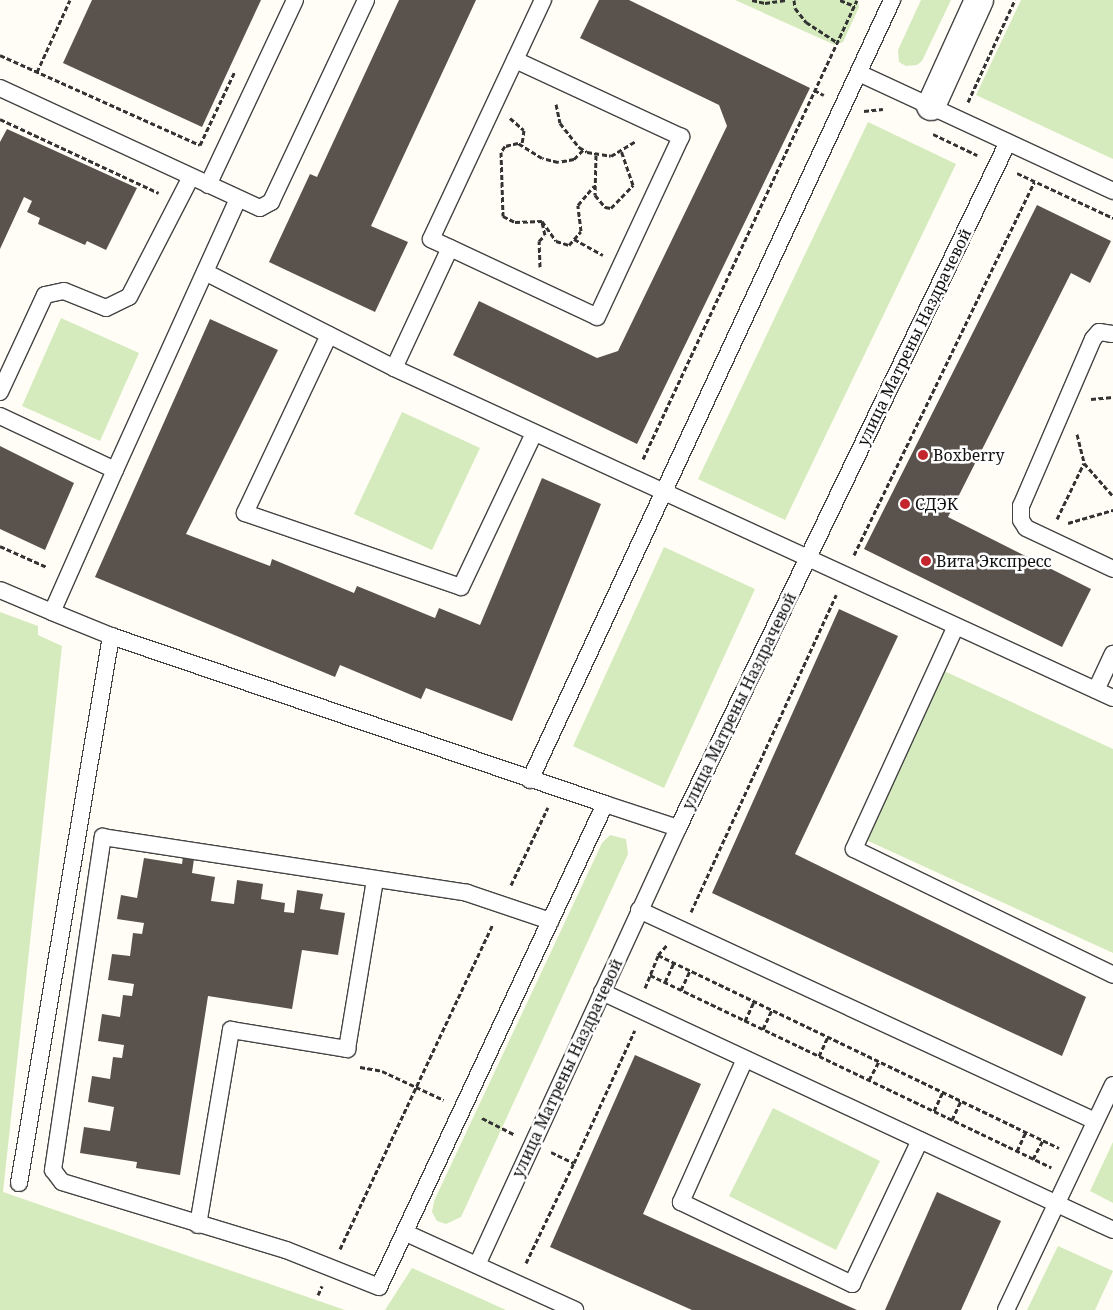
<!DOCTYPE html>
<html>
<head>
<meta charset="utf-8">
<style>
  body { margin:0 }
  #map { position:relative; width:1113px; height:1310px; overflow:hidden; background:#fffdf5; font-family:"Noto Serif",serif }
  div>[style] { position:absolute }
  [style*='--x'] { left:calc(var(--x)*1px); top:calc(var(--y)*1px); width:calc(var(--w)*1px); rotate:calc(var(--a)*1deg) }
  .green>* { inset:0; background:#d5ebbd }
  .building>* { inset:0; background:#5a524d }
  .path>* { height:3px; margin-top:-1.5px; transform-origin:0; background:repeating-linear-gradient(90deg,#333 0 5px,transparent 0 7.5px) }
  .roads { filter:drop-shadow(1px 0 #444) drop-shadow(-1px 0 #444) drop-shadow(0 1px #444) drop-shadow(0 -1px #444) }
  .lane>* { height:16px; margin:-8px; padding:0 8px; transform-origin:8px; border-radius:8px; background:#fff }
  .street>* { height:28px; margin:-14px; padding:0 14px; transform-origin:14px; border-radius:14px; background:#fff }
  .dots>* { width:14px; height:14px; translate:-50% -50%; box-sizing:border-box; border:2px solid #fff; border-radius:50% }
  span { translate:-50% -50%; white-space:nowrap; text-align:center; line-height:1.15; -webkit-text-stroke:5px #fff; paint-order:stroke }
  .street-label { font-size:16px; color:#111 }
  .poi-label { font-size:16px; color:#111 }
  .left { translate:0 -50%; text-align:left }
</style>
</head>
<body>
<div id="map">
  <div class="green">
    <i style="clip-path:polygon(735px 0,858px 0,859px 7px,843px 42px,835px 45px)"></i>
    <i style="clip-path:polygon(921px 0,951px 0,922px 61px,917px 65px,906px 66px,899px 62px,898px 50px)"></i>
    <i style="clip-path:polygon(1021px 0,1113px 0,1113px 159px,976px 95px)"></i>
    <i style="clip-path:polygon(868px 122px,956px 164px,785px 520px,698px 479px)"></i>
    <i style="clip-path:polygon(61px 318px,139px 353px,100px 441px,22px 406px)"></i>
    <i style="clip-path:polygon(402px 412px,480px 448px,432px 550px,354px 514px)"></i>
    <i style="clip-path:polygon(664px 547px,755px 589px,664px 788px,573px 746px)"></i>
    <i style="clip-path:polygon(0 612px,38px 626px,38px 635px,62px 646px,3px 1192px,345px 1310px,0 1310px)"></i>
    <i style="clip-path:polygon(942px 670px,1113px 749px,1113px 953px,864px 839px)"></i>
    <i style="clip-path:polygon(610px 835px,626px 839px,628px 854px,461px 1217px,446px 1224px,437px 1221px,432px 1212px,434px 1201px,602px 843px)"></i>
    <i style="clip-path:polygon(773px 1108px,880px 1161px,836px 1250px,729px 1196px)"></i>
    <i style="clip-path:polygon(1113px 1142px,1113px 1203px,1090px 1191px)"></i>
    <i style="clip-path:polygon(1058px 1246px,1113px 1271px,1095px 1310px,1027px 1310px)"></i>
    <i style="clip-path:polygon(412px 1268px,466px 1292px,506px 1310px,385px 1310px)"></i>
  </div>
  <div class="building">
    <i style="clip-path:polygon(92px 0,261px 0,202px 127px,63px 63px)"></i>
    <i style="clip-path:polygon(399px 0,476px 0,371px 226px,408px 242px,375px 312px,269px 262px,310px 174px,317px 177px)"></i>
    <i style="clip-path:polygon(599px 0,629px 0,810px 88px,637px 444px,453px 355px,479px 301px,597px 358px,618px 351px,727px 126px,719px 105px,580px 38px)"></i>
    <i style="clip-path:polygon(7px 129px,137px 188px,106px 250px,87px 241px,85px 245px,38px 224px,40px 218px,27px 212px,32px 201px,24px 197px,0 249px,0 142px)"></i>
    <i style="clip-path:polygon(1037px 205px,1111px 241px,1090px 283px,1071px 273px,948px 517px,1091px 589px,1062px 647px,864px 549px)"></i>
    <i style="clip-path:polygon(210px 319px,278px 350px,186px 534px,270px 566px,272px 559px,354px 593px,357px 586px,435px 618px,439px 608px,480px 625px,542px 478px,601px 504px,512px 721px,426px 688px,421px 699px,340px 665px,335px 677px,95px 577px)"></i>
    <i style="clip-path:polygon(0 446px,74px 483px,45px 550px,0 529px)"></i>
    <i style="clip-path:polygon(839px 609px,898px 636px,795px 854px,1086px 997px,1062px 1056px,712px 893px)"></i>
    <i style="clip-path:polygon(183px 857px,194px 859px,192px 873px,215px 877px,211px 901px,234px 904px,237px 880px,263px 884px,261px 899px,285px 903px,284px 912px,294px 913px,297px 890px,323px 894px,320px 909px,345px 913px,338px 955px,302px 950px,292px 1009px,208px 996px,180px 1175px,136px 1168px,137px 1162px,80px 1153px,84px 1127px,110px 1131px,114px 1107px,88px 1102px,92px 1076px,110px 1079px,113px 1057px,122px 1058px,124px 1045px,98px 1041px,102px 1014px,120px 1017px,123px 995px,132px 996px,134px 984px,108px 980px,112px 954px,130px 956px,133px 933px,142px 934px,144px 923px,117px 919px,121px 895px,137px 898px,144px 858px,182px 864px)"></i>
    <i style="clip-path:polygon(635px 1055px,701px 1084px,643px 1214px,857px 1310px,692px 1310px,550px 1247px)"></i>
    <i style="clip-path:polygon(937px 1192px,1001px 1221px,961px 1310px,885px 1310px)"></i>
  </div>
  <div class="path">
    <i style="--x:752;--y:0;--w:13;--a:13"></i>
    <i style="--x:765;--y:3;--w:21;--a:-8"></i>
    <i style="--x:794;--y:0;--w:8;--a:83"></i>
    <i style="--x:795;--y:8;--w:18;--a:52"></i>
    <i style="--x:806;--y:22;--w:37;--a:33"></i>
    <i style="--x:840;--y:0;--w:16;--a:22"></i>
    <i style="--x:0;--y:55;--w:219;--a:24.2"></i>
    <i style="--x:200;--y:145;--w:82;--a:-64.7"></i>
    <i style="--x:37;--y:72;--w:79;--a:-65.4"></i>
    <i style="--x:814;--y:90;--w:11;--a:27"></i>
    <i style="--x:968;--y:102;--w:112;--a:-65.3"></i>
    <i style="--x:556;--y:104;--w:19;--a:78"></i>
    <i style="--x:560;--y:123;--w:31;--a:52"></i>
    <i style="--x:579;--y:147;--w:9;--a:32"></i>
    <i style="--x:587;--y:152;--w:24;--a:9"></i>
    <i style="--x:611;--y:156;--w:29;--a:-31"></i>
    <i style="--x:864;--y:111;--w:19;--a:-6"></i>
    <i style="--x:510;--y:118;--w:18;--a:41"></i>
    <i style="--x:524;--y:130;--w:15;--a:98"></i>
    <i style="--x:0;--y:119;--w:175;--a:25"></i>
    <i style="--x:933;--y:134;--w:49;--a:25.5"></i>
    <i style="--x:583;--y:150;--w:13;--a:135"></i>
    <i style="--x:574;--y:159;--w:16;--a:169"></i>
    <i style="--x:558;--y:162;--w:16;--a:-166"></i>
    <i style="--x:542;--y:158;--w:28;--a:-148"></i>
    <i style="--x:518;--y:143;--w:13;--a:167"></i>
    <i style="--x:505;--y:146;--w:7;--a:124"></i>
    <i style="--x:501;--y:152;--w:64;--a:88.2"></i>
    <i style="--x:503;--y:216;--w:13;--a:27"></i>
    <i style="--x:515;--y:222;--w:27;--a:-2"></i>
    <i style="--x:542;--y:221;--w:24;--a:55"></i>
    <i style="--x:556;--y:241;--w:14;--a:17"></i>
    <i style="--x:569;--y:245;--w:18;--a:-49"></i>
    <i style="--x:581;--y:231;--w:26;--a:-97"></i>
    <i style="--x:578;--y:205;--w:25;--a:-50"></i>
    <i style="--x:596;--y:155;--w:40;--a:91.4"></i>
    <i style="--x:595;--y:195;--w:16;--a:50"></i>
    <i style="--x:605;--y:207;--w:6;--a:9"></i>
    <i style="--x:611;--y:208;--w:32;--a:-46"></i>
    <i style="--x:633;--y:185;--w:37;--a:-109"></i>
    <i style="--x:1017;--y:173;--w:106;--a:25.1"></i>
    <i style="--x:574;--y:239;--w:33;--a:29"></i>
    <i style="--x:540;--y:267;--w:26;--a:-92"></i>
    <i style="--x:539;--y:241;--w:8;--a:-45"></i>
    <i style="--x:545;--y:235;--w:13;--a:-103"></i>
    <i style="--x:1091;--y:399;--w:22;--a:-5"></i>
    <i style="--x:1077;--y:434;--w:30;--a:76"></i>
    <i style="--x:1084;--y:463;--w:44;--a:48.7"></i>
    <i style="--x:643;--y:459;--w:506;--a:-65"></i>
    <i style="--x:1057;--y:519;--w:62;--a:-64.3"></i>
    <i style="--x:1068;--y:523;--w:47;--a:-16.1"></i>
    <i style="--x:0;--y:546;--w:51;--a:24.1"></i>
    <i style="--x:854;--y:555;--w:414;--a:-64.2"></i>
    <i style="--x:511;--y:885;--w:86;--a:-64.6"></i>
    <i style="--x:691;--y:912;--w:349;--a:-65.4"></i>
    <i style="--x:658;--y:955;--w:445;--a:25.7"></i>
    <i style="--x:650;--y:975;--w:445;--a:25.6"></i>
    <i style="--x:665;--y:982;--w:21;--a:-65"></i>
    <i style="--x:645;--y:988;--w:35;--a:-68"></i>
    <i style="--x:658;--y:955;--w:13;--a:-48"></i>
    <i style="--x:681;--y:990;--w:21;--a:-65"></i>
    <i style="--x:745;--y:1021;--w:21;--a:-65"></i>
    <i style="--x:763;--y:1029;--w:21;--a:-65"></i>
    <i style="--x:819;--y:1056;--w:21;--a:-65"></i>
    <i style="--x:360;--y:1067;--w:22;--a:10"></i>
    <i style="--x:382;--y:1071;--w:68;--a:25.1"></i>
    <i style="--x:869;--y:1080;--w:21;--a:-62"></i>
    <i style="--x:934;--y:1111;--w:21;--a:-65"></i>
    <i style="--x:482;--y:1118;--w:36;--a:27"></i>
    <i style="--x:952;--y:1120;--w:21;--a:-65"></i>
    <i style="--x:1017;--y:1151;--w:21;--a:-65"></i>
    <i style="--x:551;--y:1152;--w:25;--a:26"></i>
    <i style="--x:574;--y:1163;--w:146;--a:-65.4"></i>
    <i style="--x:1033;--y:1159;--w:21;--a:-62"></i>
    <i style="--x:340;--y:1249;--w:359;--a:-64.8"></i>
    <i style="--x:526;--y:1263;--w:111;--a:-64.4"></i>
    <i style="--x:318;--y:1295;--w:10;--a:-66"></i>
  </div>
  <div class="roads">
    <div class="lane">
      <i style="--x:859;--y:73;--w:280;--a:24.9"></i>
      <i style="--x:0;--y:88;--w:286;--a:24.8"></i>
      <i style="--x:260;--y:208;--w:13;--a:-29"></i>
      <i style="--x:271;--y:202;--w:223;--a:-64.8"></i>
      <i style="--x:208;--y:185;--w:204;--a:-64.8"></i>
      <i style="--x:450;--y:248;--w:162;--a:25.1"></i>
      <i style="--x:597;--y:317;--w:199;--a:-65"></i>
      <i style="--x:681;--y:137;--w:183;--a:-155.1"></i>
      <i style="--x:205;--y:272;--w:212;--a:26.9"></i>
      <i style="--x:394;--y:368;--w:791;--a:24.65"></i>
      <i style="--x:1112;--y:334;--w:13;--a:-171"></i>
      <i style="--x:1099;--y:332;--w:9;--a:131"></i>
      <i style="--x:1093;--y:339;--w:182;--a:113.3"></i>
      <i style="--x:1021;--y:506;--w:14;--a:90"></i>
      <i style="--x:1021;--y:520;--w:9;--a:58"></i>
      <i style="--x:1026;--y:528;--w:96;--a:25.2"></i>
      <i style="--x:329;--y:335;--w:197;--a:115.3"></i>
      <i style="--x:245;--y:513;--w:228;--a:18.9"></i>
      <i style="--x:461;--y:587;--w:170;--a:-64.6"></i>
      <i style="--x:394;--y:368;--w:132;--a:-65"></i>
      <i style="--x:450;--y:248;--w:21;--a:-155"></i>
      <i style="--x:431;--y:239;--w:264;--a:-64.9"></i>
      <i style="--x:0;--y:392;--w:107;--a:-65.1"></i>
      <i style="--x:45;--y:295;--w:19;--a:-12"></i>
      <i style="--x:64;--y:291;--w:45;--a:22"></i>
      <i style="--x:106;--y:308;--w:25;--a:-26"></i>
      <i style="--x:129;--y:297;--w:135;--a:-62.7"></i>
      <i style="--x:0;--y:416;--w:127;--a:25.2"></i>
      <i style="--x:115;--y:470;--w:155;--a:113.9"></i>
      <i style="--x:52;--y:612;--w:56;--a:-157.1"></i>
      <i style="--x:115;--y:470;--w:298;--a:-65.6"></i>
      <i style="--x:52;--y:612;--w:64;--a:22.1"></i>
      <i style="--x:111;--y:636;--w:522;--a:18.78"></i>
      <i style="--x:605;--y:804;--w:533;--a:115.08"></i>
      <i style="--x:379;--y:1287;--w:100;--a:-158.3"></i>
      <i style="--x:286;--y:1250;--w:234;--a:-163.1"></i>
      <i style="--x:62;--y:1182;--w:15;--a:-127"></i>
      <i style="--x:53;--y:1170;--w:337;--a:-81.5"></i>
      <i style="--x:103;--y:837;--w:368;--a:8.7"></i>
      <i style="--x:467;--y:893;--w:88;--a:18.6"></i>
      <i style="--x:955;--y:628;--w:243;--a:114.6"></i>
      <i style="--x:854;--y:849;--w:288;--a:25.9"></i>
      <i style="--x:1096;--y:690;--w:40;--a:-65"></i>
      <i style="--x:530;--y:780;--w:860;--a:-65.1"></i>
      <i style="--x:605;--y:804;--w:77;--a:18.2"></i>
      <i style="--x:639;--y:910;--w:502;--a:24.83"></i>
      <i style="--x:602;--y:992;--w:564;--a:24.97"></i>
      <i style="--x:745;--y:1059;--w:157;--a:114.1"></i>
      <i style="--x:681;--y:1202;--w:190;--a:25.6"></i>
      <i style="--x:852;--y:1284;--w:159;--a:-64.7"></i>
      <i style="--x:19;--y:1183;--w:555;--a:-80.45"></i>
      <i style="--x:198;--y:1225;--w:198;--a:-80.4"></i>
      <i style="--x:231;--y:1030;--w:118;--a:9.3"></i>
      <i style="--x:347;--y:1049;--w:172;--a:-80.6"></i>
      <i style="--x:406;--y:1233;--w:186;--a:24.5"></i>
      <i style="--x:477;--y:1265;--w:481;--a:-65.3"></i>
      <i style="--x:678;--y:828;--w:761;--a:-64.31"></i>
      <i style="--x:1006;--y:1310;--w:249;--a:-64.6"></i>
    </div>
    <div class="street">
      <i style="--x:931;--y:106;--w:116;--a:-65.6"></i>
    </div>
  </div>
  <div class="dots">
    <i style="left:923px;top:455px;background:#c4262e"></i>
    <i style="left:905px;top:504px;background:#c4262e"></i>
    <i style="left:926px;top:561px;background:#c4262e"></i>
  </div>
  <div class="street-label">
    <span style="left:914px;top:337px;rotate:-64deg">улица Матрены Наздрачевой</span>
    <span style="left:739px;top:701px;rotate:-64deg">улица Матрены Наздрачевой</span>
    <span style="left:567px;top:1068px;rotate:-65deg">улица Матрены Наздрачевой</span>
  </div>
  <div class="poi-label">
    <span class="left" style="left:933px;top:455px">Boxberry</span>
    <span class="left" style="left:915px;top:504px">СДЭК</span>
    <span class="left" style="left:936px;top:561px">Вита Экспресс</span>
  </div>
</div>
</body>
</html>
